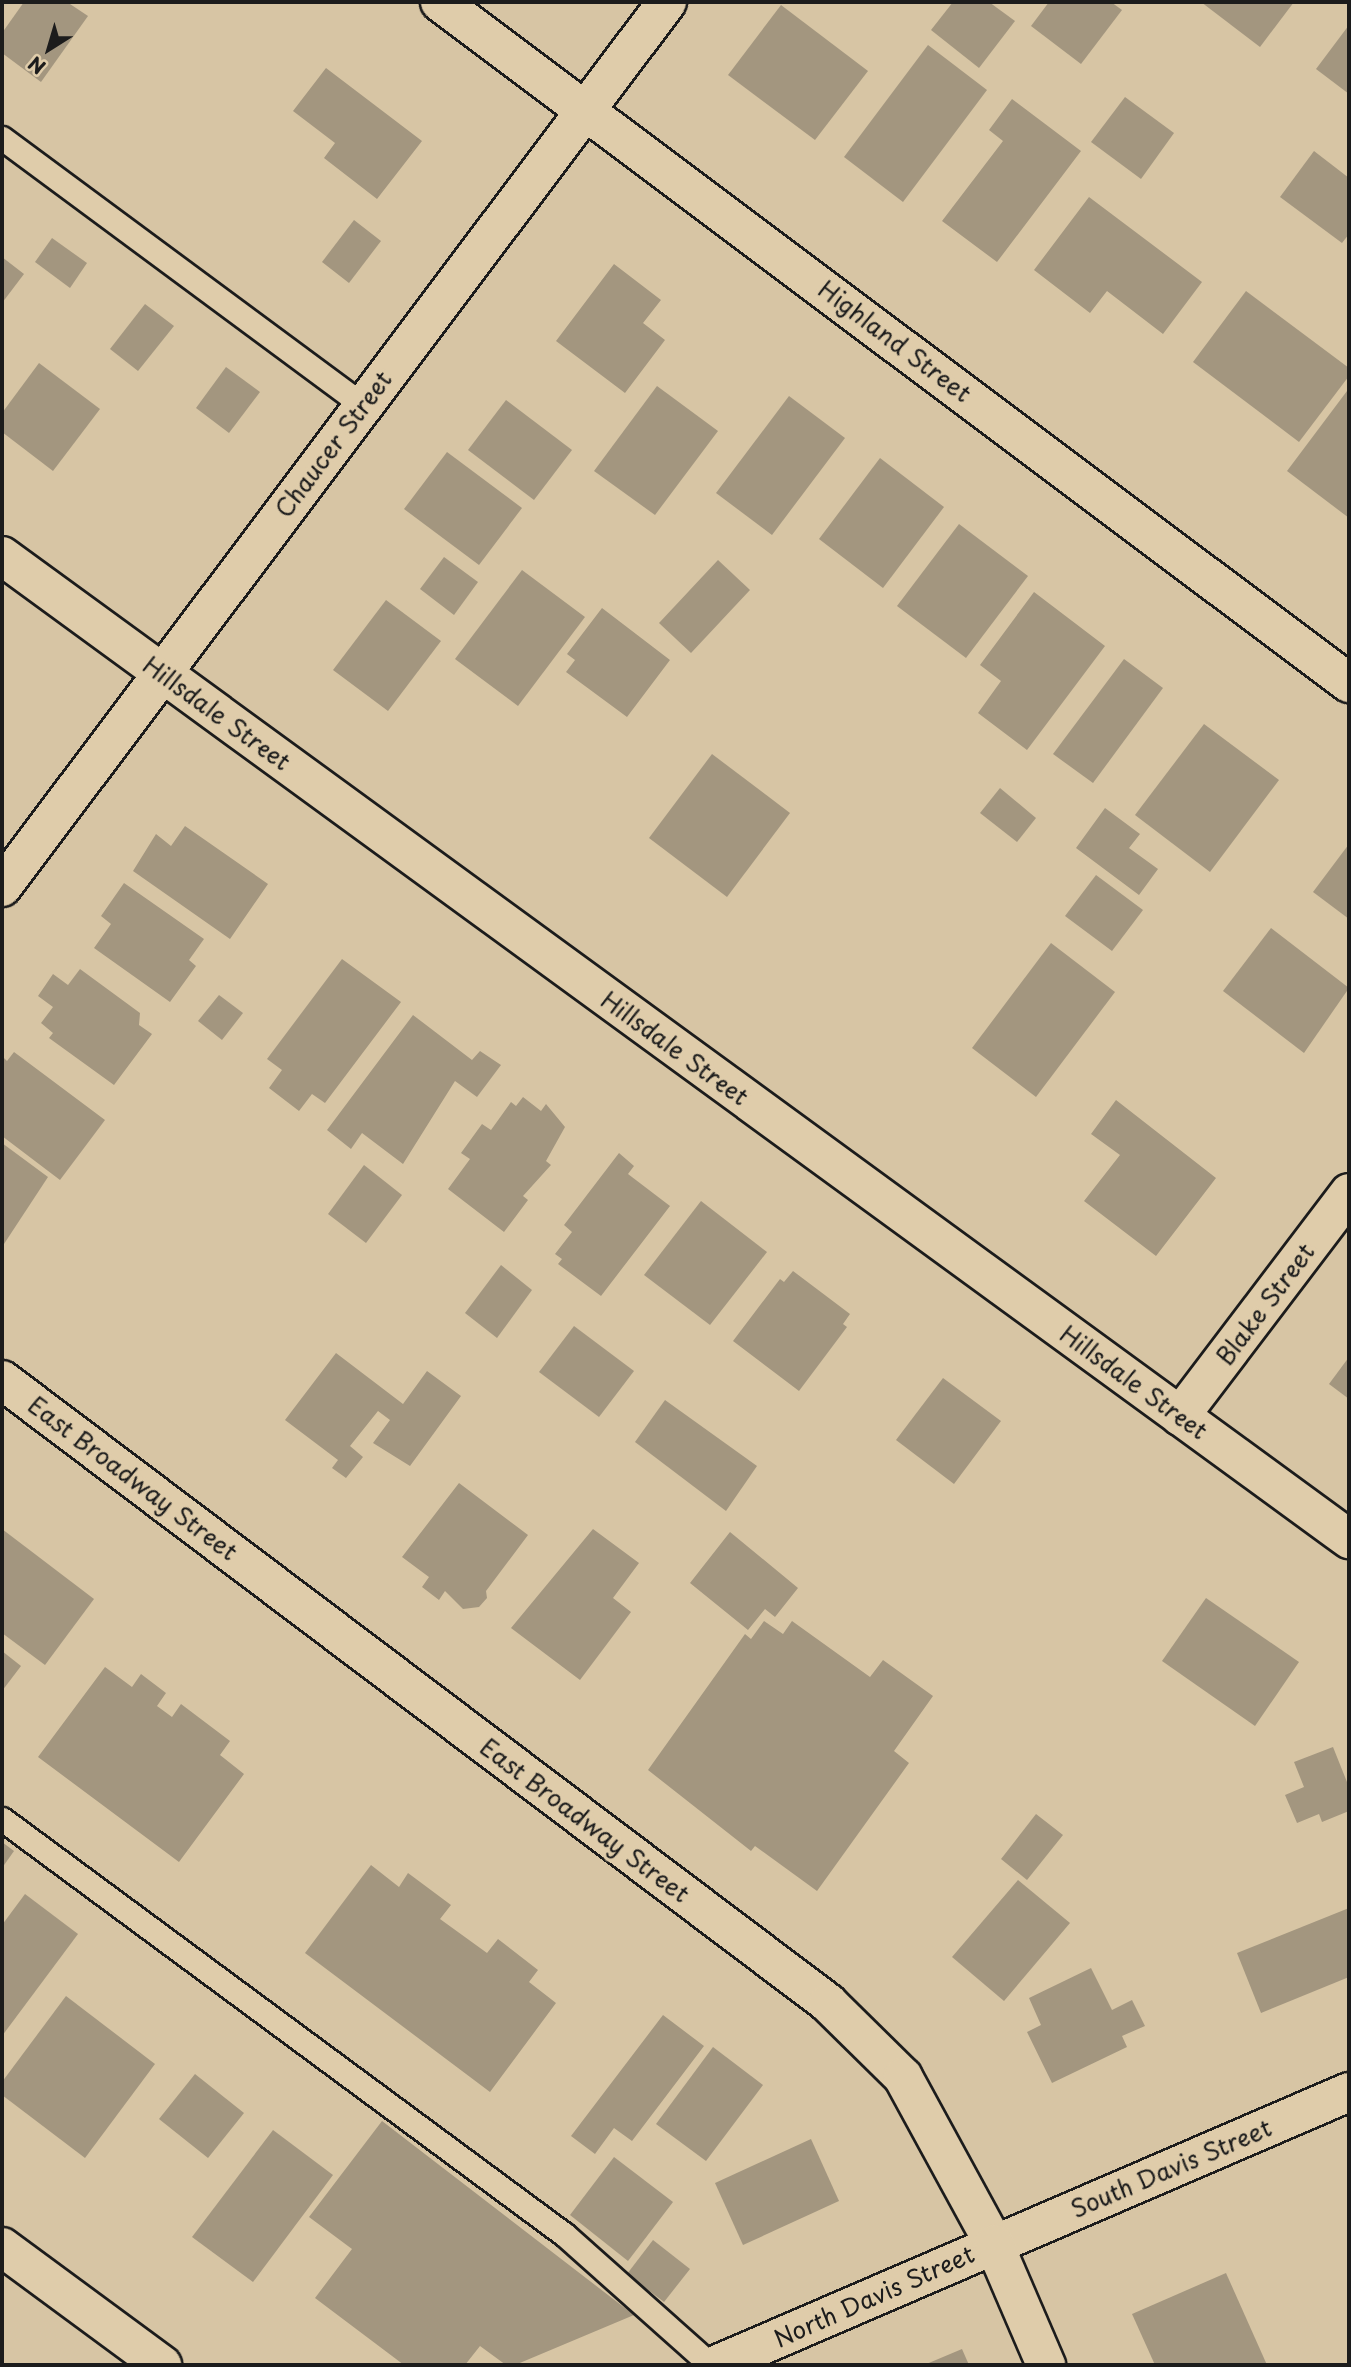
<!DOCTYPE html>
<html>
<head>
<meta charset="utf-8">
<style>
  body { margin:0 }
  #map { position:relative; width:1351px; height:2367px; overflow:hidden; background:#d7c5a4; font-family:"Playpen Sans",sans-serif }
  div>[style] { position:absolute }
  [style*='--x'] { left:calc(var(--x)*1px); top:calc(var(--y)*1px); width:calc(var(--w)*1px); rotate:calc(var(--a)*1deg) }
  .building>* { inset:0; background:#a3967f }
  .roads { filter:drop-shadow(2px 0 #1c1c1c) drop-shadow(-2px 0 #1c1c1c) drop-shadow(0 2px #1c1c1c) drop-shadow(0 -2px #1c1c1c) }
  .service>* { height:23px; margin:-11.5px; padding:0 11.5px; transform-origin:11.5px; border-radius:11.5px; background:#dfccaa }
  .minor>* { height:38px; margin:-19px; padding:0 19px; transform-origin:19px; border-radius:19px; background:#dfccaa }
  .tertiary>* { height:38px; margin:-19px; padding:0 19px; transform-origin:19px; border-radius:19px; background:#dfccaa }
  span { translate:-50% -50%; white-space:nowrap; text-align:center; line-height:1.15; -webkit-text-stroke:7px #dfccaa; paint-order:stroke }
  .street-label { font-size:24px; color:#1c1c1c }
  .frame { position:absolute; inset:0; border:4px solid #1c1c1c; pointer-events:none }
  .north { position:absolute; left:14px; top:14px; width:70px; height:70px; -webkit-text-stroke:5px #dfccaa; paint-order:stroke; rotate:217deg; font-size:19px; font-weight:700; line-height:28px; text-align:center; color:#1c1c1c }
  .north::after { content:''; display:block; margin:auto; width:24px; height:32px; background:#1c1c1c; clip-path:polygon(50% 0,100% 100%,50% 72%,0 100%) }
</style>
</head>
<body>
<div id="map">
  <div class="building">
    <i style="clip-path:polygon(24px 2px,67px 2px,88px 16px,41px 82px,2px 53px,2px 33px)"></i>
    <i style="clip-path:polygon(953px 2px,989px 2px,1015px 21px,979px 68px,931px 30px)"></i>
    <i style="clip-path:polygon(1049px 2px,1111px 2px,1122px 10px,1081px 64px,1031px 26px)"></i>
    <i style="clip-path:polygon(1201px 2px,1294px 2px,1260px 47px)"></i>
    <i style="clip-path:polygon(781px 5px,868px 71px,815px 140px,728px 75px)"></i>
    <i style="clip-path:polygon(1349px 25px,1349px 94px,1316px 69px)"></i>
    <i style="clip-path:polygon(928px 45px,987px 90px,903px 202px,844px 157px)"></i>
    <i style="clip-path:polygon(326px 68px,422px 141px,377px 199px,324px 158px,335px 143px,293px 111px)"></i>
    <i style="clip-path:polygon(1125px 97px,1174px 133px,1141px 179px,1091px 142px)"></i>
    <i style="clip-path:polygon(1012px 99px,1081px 151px,997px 262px,942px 221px,1003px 141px,989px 130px)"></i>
    <i style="clip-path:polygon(1314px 151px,1349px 178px,1349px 234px,1342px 243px,1280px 197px)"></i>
    <i style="clip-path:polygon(1089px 197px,1202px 282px,1163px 334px,1107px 291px,1090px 313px,1034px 270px)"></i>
    <i style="clip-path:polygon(354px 220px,381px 241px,349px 283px,322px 262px)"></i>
    <i style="clip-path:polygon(52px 238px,87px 263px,70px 288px,35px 262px)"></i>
    <i style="clip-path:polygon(2px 257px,24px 274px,2px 303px)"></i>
    <i style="clip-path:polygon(614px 264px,661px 300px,643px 323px,665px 340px,625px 393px,556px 341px)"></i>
    <i style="clip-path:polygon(1246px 291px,1349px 368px,1349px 376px,1299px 442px,1193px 362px)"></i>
    <i style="clip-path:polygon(145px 304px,174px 326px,138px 371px,110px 349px)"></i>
    <i style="clip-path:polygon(39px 363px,100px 409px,53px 471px,2px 432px,2px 413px)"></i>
    <i style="clip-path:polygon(226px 367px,260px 392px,229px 433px,196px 408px)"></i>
    <i style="clip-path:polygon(657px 386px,718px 431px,655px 515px,594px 471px)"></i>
    <i style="clip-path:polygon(1347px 391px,1349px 393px,1349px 518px,1287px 471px)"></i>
    <i style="clip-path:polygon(789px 396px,845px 438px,772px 535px,716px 493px)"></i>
    <i style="clip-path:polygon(506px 400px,572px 450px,534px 500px,468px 450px)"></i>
    <i style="clip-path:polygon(447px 452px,522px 508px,479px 565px,404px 509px)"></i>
    <i style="clip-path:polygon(880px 458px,944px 507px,883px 588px,819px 539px)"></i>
    <i style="clip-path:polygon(959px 524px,1028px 576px,966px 658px,897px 606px)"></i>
    <i style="clip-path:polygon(444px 557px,478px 582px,454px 615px,420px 589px)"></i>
    <i style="clip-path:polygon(718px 560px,750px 590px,691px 653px,659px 623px)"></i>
    <i style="clip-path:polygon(522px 570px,585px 617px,518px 706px,455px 659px)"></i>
    <i style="clip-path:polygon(1034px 592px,1105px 646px,1027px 750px,978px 713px,1001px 681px,980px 665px)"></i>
    <i style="clip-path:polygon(386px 600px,441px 641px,388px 711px,333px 670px)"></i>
    <i style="clip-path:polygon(602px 608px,670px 660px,627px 717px,566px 672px,575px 660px,567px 654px)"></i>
    <i style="clip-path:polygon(1124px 659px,1163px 688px,1093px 783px,1053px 754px)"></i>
    <i style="clip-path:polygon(1204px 724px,1279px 780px,1210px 872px,1135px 815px)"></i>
    <i style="clip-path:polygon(712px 754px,790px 813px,727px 897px,649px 838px)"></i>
    <i style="clip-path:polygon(1000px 788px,1036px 818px,1017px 842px,980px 813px)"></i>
    <i style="clip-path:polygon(1105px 808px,1140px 834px,1129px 848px,1158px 869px,1139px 895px,1076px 848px)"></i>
    <i style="clip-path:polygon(185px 826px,268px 884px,230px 939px,133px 871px,156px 834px,171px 846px)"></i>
    <i style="clip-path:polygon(1349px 844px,1349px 919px,1313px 892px)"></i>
    <i style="clip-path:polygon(1096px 875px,1143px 910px,1112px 951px,1065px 916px)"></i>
    <i style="clip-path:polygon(124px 883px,204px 939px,189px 960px,196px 966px,170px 1002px,94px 948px,111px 924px,101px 916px)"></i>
    <i style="clip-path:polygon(1271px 928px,1349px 988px,1304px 1053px,1223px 991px)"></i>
    <i style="clip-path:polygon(1051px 943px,1115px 992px,1036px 1097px,972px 1048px)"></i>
    <i style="clip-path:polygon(342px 959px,401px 1002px,325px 1103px,312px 1094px,299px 1111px,269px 1088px,282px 1070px,267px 1059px)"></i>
    <i style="clip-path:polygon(80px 969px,140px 1013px,139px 1025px,152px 1034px,114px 1085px,49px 1038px,53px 1033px,41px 1023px,53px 1007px,38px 996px,53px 974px,68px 985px)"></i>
    <i style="clip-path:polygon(219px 995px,243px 1013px,222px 1040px,198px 1021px)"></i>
    <i style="clip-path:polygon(413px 1015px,472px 1060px,480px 1051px,501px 1065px,477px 1097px,455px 1081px,403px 1164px,362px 1133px,351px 1149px,327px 1130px)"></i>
    <i style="clip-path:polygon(14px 1052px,105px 1120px,60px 1180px,2px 1136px,2px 1056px,7px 1061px)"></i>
    <i style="clip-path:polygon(523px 1097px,541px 1111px,546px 1104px,565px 1127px,546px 1161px,551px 1165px,523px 1196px,528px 1200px,504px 1232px,448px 1189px,470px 1159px,461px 1153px,482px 1124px,491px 1130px,511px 1102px,516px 1106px)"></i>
    <i style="clip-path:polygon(1116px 1100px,1216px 1178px,1156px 1256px,1084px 1201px,1120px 1155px,1091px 1134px)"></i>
    <i style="clip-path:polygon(2px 1143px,48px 1177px,2px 1247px)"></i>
    <i style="clip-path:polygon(619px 1153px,634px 1166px,628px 1174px,670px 1206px,601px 1296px,558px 1264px,562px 1259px,555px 1254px,572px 1232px,564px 1225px)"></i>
    <i style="clip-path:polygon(364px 1165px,402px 1195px,366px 1243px,328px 1214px)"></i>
    <i style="clip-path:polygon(701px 1201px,767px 1252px,710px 1325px,644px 1275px)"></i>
    <i style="clip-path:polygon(501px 1265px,532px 1290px,497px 1338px,465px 1313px)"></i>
    <i style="clip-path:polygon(793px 1271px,850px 1314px,843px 1324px,847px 1327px,799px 1391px,733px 1341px,780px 1279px,784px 1282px)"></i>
    <i style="clip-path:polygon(574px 1326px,634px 1371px,599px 1417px,539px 1372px)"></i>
    <i style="clip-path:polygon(336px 1353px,403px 1404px,427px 1371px,461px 1396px,410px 1466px,373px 1443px,390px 1420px,378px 1411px,350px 1446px,363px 1457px,346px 1478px,332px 1468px,338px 1460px,285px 1420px)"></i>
    <i style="clip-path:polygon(1349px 1357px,1349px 1399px,1329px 1384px)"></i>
    <i style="clip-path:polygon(943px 1378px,1001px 1421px,954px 1484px,896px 1440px)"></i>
    <i style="clip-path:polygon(665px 1400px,757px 1466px,726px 1511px,635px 1442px)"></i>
    <i style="clip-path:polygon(459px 1483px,528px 1535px,486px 1591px,487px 1598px,479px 1607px,463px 1609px,445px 1591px,439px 1600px,422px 1587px,429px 1577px,402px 1557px)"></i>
    <i style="clip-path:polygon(2px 1529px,94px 1599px,45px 1665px,2px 1633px)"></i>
    <i style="clip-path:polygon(593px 1529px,639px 1563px,613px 1598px,631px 1612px,580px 1680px,511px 1628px)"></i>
    <i style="clip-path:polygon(730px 1532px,798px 1588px,775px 1617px,765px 1609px,748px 1630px,690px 1583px)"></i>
    <i style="clip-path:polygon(1206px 1598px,1299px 1662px,1255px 1726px,1162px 1661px)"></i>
    <i style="clip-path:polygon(764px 1621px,783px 1634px,792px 1621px,870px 1677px,883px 1660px,933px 1696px,894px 1751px,909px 1763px,817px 1891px,755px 1846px,751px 1851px,648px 1770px,745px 1634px,751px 1639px)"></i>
    <i style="clip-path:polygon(2px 1651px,21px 1666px,2px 1691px)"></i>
    <i style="clip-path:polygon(105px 1667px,132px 1687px,141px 1674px,166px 1693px,157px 1706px,172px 1717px,181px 1704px,230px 1741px,220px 1755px,244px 1774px,179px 1862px,38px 1757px)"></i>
    <i style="clip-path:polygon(1333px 1747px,1349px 1787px,1349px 1811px,1322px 1822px,1319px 1814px,1297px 1823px,1285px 1795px,1304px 1787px,1294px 1762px)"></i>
    <i style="clip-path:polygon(1036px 1814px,1063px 1835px,1027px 1880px,1001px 1859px)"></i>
    <i style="clip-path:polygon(2px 1842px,14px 1851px,2px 1868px)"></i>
    <i style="clip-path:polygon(371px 1865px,399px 1887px,408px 1873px,451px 1905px,440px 1919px,487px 1953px,498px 1939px,538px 1970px,529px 1982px,556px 2003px,490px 2092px,305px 1953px)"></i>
    <i style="clip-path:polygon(1018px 1880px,1070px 1923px,1004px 2001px,952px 1957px)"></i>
    <i style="clip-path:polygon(25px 1894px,78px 1934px,2px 2036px,2px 1925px)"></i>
    <i style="clip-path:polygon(1349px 1908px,1349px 1977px,1261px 2013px,1237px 1953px)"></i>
    <i style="clip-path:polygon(1091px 1968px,1112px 2010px,1132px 2000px,1145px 2026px,1122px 2036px,1127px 2047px,1052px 2083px,1027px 2032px,1041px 2025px,1029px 1998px)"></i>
    <i style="clip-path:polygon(66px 1996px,155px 2064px,85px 2158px,2px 2095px,2px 2082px)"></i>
    <i style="clip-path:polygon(663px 2015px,704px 2046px,632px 2141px,614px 2128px,595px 2154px,571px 2136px)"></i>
    <i style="clip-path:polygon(713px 2047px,763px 2085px,706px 2161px,656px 2124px)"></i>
    <i style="clip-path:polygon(195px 2074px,244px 2113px,208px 2158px,159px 2119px)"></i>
    <i style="clip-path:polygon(382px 2121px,634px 2315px,515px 2365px,506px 2365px,480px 2346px,465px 2365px,404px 2365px,315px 2298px,352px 2249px,309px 2217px)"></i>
    <i style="clip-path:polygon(273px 2130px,333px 2175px,253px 2282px,192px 2237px)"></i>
    <i style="clip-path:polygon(811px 2139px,839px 2201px,743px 2245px,715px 2183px)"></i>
    <i style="clip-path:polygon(614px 2157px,673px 2202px,628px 2261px,570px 2215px)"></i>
    <i style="clip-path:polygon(653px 2240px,690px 2269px,664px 2302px,627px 2274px)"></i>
    <i style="clip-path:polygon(1226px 2273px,1267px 2365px,1155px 2365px,1132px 2314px)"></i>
    <i style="clip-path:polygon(962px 2349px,969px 2365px,924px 2365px)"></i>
  </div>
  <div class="roads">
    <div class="service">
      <i style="--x:2;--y:138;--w:449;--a:36.5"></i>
      <i style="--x:2;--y:1819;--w:700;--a:36.46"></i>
      <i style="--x:565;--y:2235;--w:195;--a:41.7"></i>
    </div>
    <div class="minor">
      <i style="--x:440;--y:2;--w:1136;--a:36.84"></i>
      <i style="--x:2;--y:556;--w:1668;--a:36.12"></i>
      <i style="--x:2;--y:887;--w:1107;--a:-53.08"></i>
      <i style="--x:1180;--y:1416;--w:280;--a:-52.8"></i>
      <i style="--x:2;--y:2247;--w:199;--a:36.4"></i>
      <i style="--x:716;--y:2365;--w:689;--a:-23.33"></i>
    </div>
    <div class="tertiary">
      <i style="--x:2;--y:1380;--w:1035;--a:37.02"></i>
      <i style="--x:828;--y:2003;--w:105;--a:44.6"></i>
      <i style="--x:903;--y:2077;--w:190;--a:61.4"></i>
      <i style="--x:994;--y:2244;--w:132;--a:66.7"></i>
    </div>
  </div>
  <div class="street-label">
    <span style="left:895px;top:341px;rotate:37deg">Highland Street</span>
    <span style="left:333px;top:444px;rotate:-53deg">Chaucer Street</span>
    <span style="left:217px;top:713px;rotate:36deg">Hillsdale Street</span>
    <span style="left:675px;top:1048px;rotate:36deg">Hillsdale Street</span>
    <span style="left:1265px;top:1304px;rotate:-53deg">Blake Street</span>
    <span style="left:1134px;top:1382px;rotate:36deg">Hillsdale Street</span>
    <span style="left:133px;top:1478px;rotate:37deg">East Broadway Street</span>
    <span style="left:585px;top:1820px;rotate:37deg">East Broadway Street</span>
    <span style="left:1171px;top:2168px;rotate:-23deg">South Davis Street</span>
    <span style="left:874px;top:2296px;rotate:-24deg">North Davis Street</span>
  </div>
  <div class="frame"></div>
  <div class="north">N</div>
</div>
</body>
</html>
